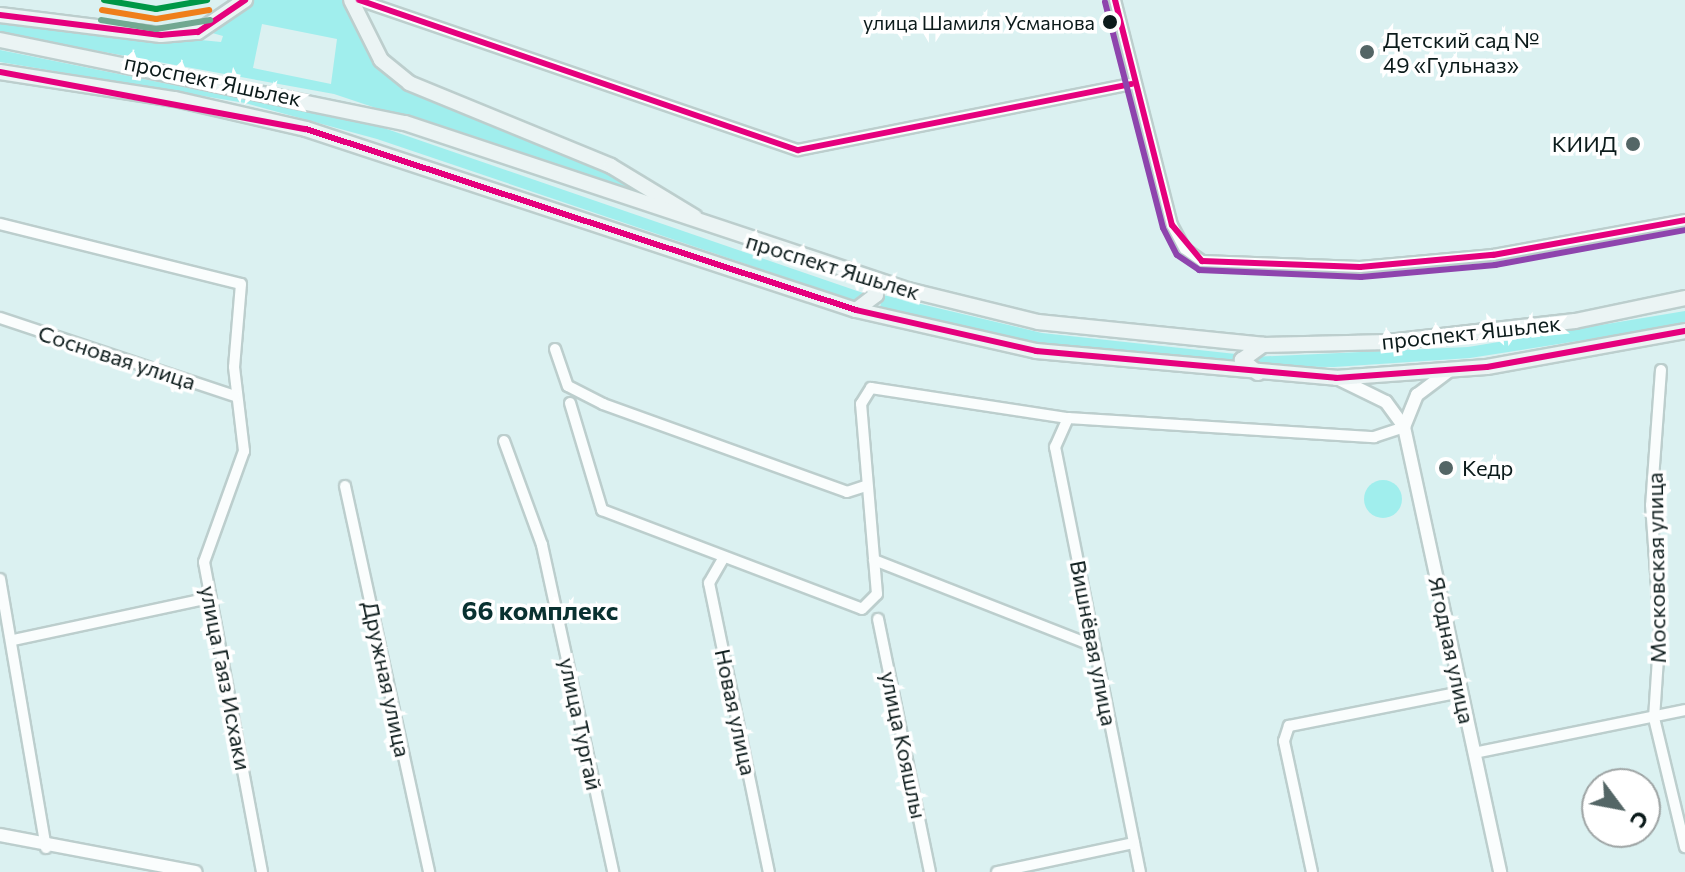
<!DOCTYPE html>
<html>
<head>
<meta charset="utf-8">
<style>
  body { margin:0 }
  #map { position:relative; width:1685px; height:872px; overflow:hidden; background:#dbf1f1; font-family:Commissioner,sans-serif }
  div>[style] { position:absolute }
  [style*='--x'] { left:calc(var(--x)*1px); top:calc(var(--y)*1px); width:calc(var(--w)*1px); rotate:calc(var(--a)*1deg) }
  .green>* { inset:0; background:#a0eeed }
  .round { border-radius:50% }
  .roads { filter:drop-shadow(2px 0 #bccecd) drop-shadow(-2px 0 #bccecd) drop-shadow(0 2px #bccecd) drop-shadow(0 -2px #bccecd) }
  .minor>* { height:10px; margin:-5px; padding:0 5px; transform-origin:5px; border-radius:5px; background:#fafdfd }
  .tertiary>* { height:12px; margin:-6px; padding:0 6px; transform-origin:6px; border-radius:6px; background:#fafdfd }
  .secondary>* { height:14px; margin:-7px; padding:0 7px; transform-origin:7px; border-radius:7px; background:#ebf4f4 }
  .bus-1>* { height:6px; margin:-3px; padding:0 3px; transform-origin:3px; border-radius:3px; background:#e5007d }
  .bus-2>* { height:6px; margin:-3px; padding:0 3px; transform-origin:3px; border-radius:3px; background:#8e44ad }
  .tram-1>* { height:6px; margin:-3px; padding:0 3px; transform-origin:3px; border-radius:3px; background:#009746 }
  .tram-2>* { height:6px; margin:-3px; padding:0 3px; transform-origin:3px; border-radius:3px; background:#ef7f1b }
  .tram-3>* { height:6px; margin:-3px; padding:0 3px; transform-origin:3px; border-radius:3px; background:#72a891 }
  .dots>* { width:22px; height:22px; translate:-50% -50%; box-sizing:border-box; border:4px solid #fff; border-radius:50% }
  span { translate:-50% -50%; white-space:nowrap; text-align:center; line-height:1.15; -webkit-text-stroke:7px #fff; paint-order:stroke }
  .bus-label { font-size:20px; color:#0c1b1b }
  .right { translate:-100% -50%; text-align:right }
  .poi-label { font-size:22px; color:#0c1b1b }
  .left { translate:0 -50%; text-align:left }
  .street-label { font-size:22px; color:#0c1b1b }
  .quarter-label { font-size:26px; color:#093130; font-weight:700 }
  .north { position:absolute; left:1581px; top:768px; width:80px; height:80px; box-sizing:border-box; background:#fff; border:2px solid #9ea4a4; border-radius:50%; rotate:122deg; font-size:22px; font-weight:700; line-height:32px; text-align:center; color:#0c1b1b }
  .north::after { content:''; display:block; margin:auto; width:28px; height:36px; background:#546666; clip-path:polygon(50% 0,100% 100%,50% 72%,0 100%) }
</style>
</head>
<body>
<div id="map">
  <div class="green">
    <i style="clip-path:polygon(evenodd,254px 0,342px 0,377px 64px,406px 89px,593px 164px,660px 203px,334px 94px,0 33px,0 20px,221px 42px,223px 36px,205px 31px,254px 0,262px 24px,337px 39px,331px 84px,253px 68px,262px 24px)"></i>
    <i style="clip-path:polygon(0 50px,381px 127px,866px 294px,855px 301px,377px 139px,245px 103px,0 62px)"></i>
    <i style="clip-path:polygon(883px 295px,1042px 333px,1236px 354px,1236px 364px,1041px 344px,880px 307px)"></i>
    <i style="clip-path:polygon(1685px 311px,1685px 324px,1470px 358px,1334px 367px,1258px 366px,1253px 357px,1468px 347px)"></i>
    <i class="round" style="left:1364px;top:480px;width:38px;height:38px"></i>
  </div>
  <div class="roads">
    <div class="minor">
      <i style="--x:359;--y:0;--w:464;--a:18.9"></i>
      <i style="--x:798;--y:150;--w:340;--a:-11.2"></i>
      <i style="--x:1115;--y:0;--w:232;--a:75.8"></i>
      <i style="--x:1172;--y:225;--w:27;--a:62"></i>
      <i style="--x:1185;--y:249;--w:21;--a:35"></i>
      <i style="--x:1202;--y:261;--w:158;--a:2.2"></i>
      <i style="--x:1360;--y:267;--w:134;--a:-5.2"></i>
      <i style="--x:1493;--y:255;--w:195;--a:-10.3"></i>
      <i style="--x:0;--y:224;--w:248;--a:14"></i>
      <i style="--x:241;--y:284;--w:83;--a:94.8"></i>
      <i style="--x:234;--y:367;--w:85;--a:83.2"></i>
      <i style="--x:244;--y:451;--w:118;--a:109.8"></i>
      <i style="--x:204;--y:562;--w:315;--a:79.4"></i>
      <i style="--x:0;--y:318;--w:248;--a:18.4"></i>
      <i style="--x:555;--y:349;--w:39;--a:71"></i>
      <i style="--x:568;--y:386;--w:39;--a:27"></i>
      <i style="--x:603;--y:404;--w:259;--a:19.8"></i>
      <i style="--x:847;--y:492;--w:19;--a:-18"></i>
      <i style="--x:1661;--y:370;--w:135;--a:94.2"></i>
      <i style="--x:1651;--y:505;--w:123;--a:85.8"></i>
      <i style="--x:1660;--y:628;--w:90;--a:93.8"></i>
      <i style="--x:1654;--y:718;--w:133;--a:76.5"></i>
      <i style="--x:570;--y:403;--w:112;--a:73.3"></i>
      <i style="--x:602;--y:510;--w:278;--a:20.8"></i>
      <i style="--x:862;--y:609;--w:21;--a:-45"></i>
      <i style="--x:877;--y:594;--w:191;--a:-94.8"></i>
      <i style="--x:861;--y:404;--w:19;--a:-58"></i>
      <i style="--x:871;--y:388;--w:199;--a:8.7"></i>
      <i style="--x:1068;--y:418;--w:307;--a:3.6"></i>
      <i style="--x:1374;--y:437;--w:32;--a:-18"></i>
      <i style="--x:1068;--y:418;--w:32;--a:114"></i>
      <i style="--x:1055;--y:447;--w:433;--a:78.7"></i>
      <i style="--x:504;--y:441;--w:111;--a:69.9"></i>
      <i style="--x:542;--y:545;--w:335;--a:77.7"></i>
      <i style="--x:345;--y:486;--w:395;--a:77.7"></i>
      <i style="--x:724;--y:557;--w:30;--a:120"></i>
      <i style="--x:709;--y:583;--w:295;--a:78.3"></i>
      <i style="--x:874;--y:560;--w:236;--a:21.4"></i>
      <i style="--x:0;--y:579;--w:273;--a:80.3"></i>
      <i style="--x:878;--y:619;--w:258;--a:78.4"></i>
      <i style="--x:13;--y:640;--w:200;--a:-12.1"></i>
      <i style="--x:1474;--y:753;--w:215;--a:-11.5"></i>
      <i style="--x:997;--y:872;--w:140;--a:-12"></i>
      <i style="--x:1312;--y:872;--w:134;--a:-102.1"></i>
      <i style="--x:1284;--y:741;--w:16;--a:-72"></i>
      <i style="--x:1289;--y:726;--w:175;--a:-11.2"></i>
    </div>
    <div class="tertiary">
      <i style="--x:1339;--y:379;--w:52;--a:26.1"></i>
      <i style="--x:1386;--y:402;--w:31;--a:54"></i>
      <i style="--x:1404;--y:427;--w:455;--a:77.8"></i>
      <i style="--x:1404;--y:427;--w:35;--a:-68"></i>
      <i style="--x:1417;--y:395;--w:39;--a:-37"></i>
      <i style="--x:0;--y:835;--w:199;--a:10.7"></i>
    </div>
    <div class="secondary">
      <i style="--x:351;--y:0;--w:67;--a:63.4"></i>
      <i style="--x:381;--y:60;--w:36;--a:39"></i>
      <i style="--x:409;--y:83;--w:218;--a:22.3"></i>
      <i style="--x:611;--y:166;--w:98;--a:31.3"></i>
      <i style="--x:0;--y:15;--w:162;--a:7.1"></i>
      <i style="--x:161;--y:35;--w:37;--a:-5"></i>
      <i style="--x:198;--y:32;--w:57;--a:-34.2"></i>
      <i style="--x:0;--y:40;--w:413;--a:11.6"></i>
      <i style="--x:405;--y:123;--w:530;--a:18.37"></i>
      <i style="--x:908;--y:290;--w:134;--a:13.8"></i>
      <i style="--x:1038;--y:322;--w:226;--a:5.8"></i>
      <i style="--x:1263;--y:345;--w:125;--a:-1.4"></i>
      <i style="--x:1388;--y:342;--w:188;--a:-6.4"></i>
      <i style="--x:1575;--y:321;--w:112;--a:-11.8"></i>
      <i style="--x:0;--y:72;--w:177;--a:8.8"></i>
      <i style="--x:175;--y:99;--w:134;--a:12.9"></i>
      <i style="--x:306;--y:129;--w:579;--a:18.22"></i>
      <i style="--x:856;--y:310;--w:185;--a:12.8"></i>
      <i style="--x:1036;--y:351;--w:301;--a:5.1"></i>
      <i style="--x:1336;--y:378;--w:151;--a:-4.2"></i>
      <i style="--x:1487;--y:367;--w:201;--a:-10.3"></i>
      <i style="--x:856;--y:310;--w:25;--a:-37"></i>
      <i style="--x:876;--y:295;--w:18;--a:-109"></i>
      <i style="--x:1258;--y:373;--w:21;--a:-141"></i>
      <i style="--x:1242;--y:360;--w:26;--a:-36"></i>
    </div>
  </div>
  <div class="bus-1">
    <i style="--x:359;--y:0;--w:464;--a:18.9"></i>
    <i style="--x:798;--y:150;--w:340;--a:-11.2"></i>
    <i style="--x:1115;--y:0;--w:232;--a:75.8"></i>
    <i style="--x:1172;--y:225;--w:47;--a:50.2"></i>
    <i style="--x:1202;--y:261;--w:158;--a:2.2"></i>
    <i style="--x:1360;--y:267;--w:134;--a:-5.2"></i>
    <i style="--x:1493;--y:255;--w:195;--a:-10.3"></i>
    <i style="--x:0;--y:15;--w:162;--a:7.1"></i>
    <i style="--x:161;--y:35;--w:37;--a:-5"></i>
    <i style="--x:198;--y:32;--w:57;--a:-34.2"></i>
    <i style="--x:0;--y:72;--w:311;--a:10.6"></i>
    <i style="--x:306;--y:129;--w:579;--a:18.22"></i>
    <i style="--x:856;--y:310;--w:185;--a:12.8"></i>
    <i style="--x:1036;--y:351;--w:301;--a:5.1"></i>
    <i style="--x:1336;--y:378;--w:151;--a:-4.2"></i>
    <i style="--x:1487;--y:367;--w:201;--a:-10.3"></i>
  </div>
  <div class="bus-2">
    <i style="--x:1105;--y:2;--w:233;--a:75.6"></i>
    <i style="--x:1163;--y:228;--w:30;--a:63"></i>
    <i style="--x:1177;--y:255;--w:27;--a:34"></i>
    <i style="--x:1199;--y:270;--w:162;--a:2.5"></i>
    <i style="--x:1361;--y:277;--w:135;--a:-5.1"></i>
    <i style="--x:1495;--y:265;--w:193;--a:-10.4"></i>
  </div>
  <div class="tram-1">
    <i style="--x:104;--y:0;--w:53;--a:9.8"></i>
    <i style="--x:156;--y:9;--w:52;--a:-10"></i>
  </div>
  <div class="tram-2">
    <i style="--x:102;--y:10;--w:55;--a:9.5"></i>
    <i style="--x:156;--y:19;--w:54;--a:-9.6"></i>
  </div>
  <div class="tram-3">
    <i style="--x:101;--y:20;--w:56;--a:9.3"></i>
    <i style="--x:156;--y:29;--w:55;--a:-9.5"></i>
  </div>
  <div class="dots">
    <i style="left:1110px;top:22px;background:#0c1b1b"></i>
    <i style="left:1367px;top:52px;background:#546666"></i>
    <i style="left:1633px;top:144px;background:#546666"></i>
    <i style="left:1446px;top:468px;background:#546666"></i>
  </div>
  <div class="bus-label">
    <span class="right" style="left:1095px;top:22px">улица Шамиля Усманова</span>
  </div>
  <div class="poi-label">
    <span class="left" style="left:1383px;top:52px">Детский сад №<br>49 «Гульназ»</span>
    <span class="right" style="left:1617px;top:144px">КИИД</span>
    <span class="left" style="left:1462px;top:468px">Кедр</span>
  </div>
  <div class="street-label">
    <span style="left:213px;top:80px;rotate:12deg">проспект Яшьлек</span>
    <span style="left:833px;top:266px;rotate:17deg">проспект Яшьлек</span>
    <span style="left:1471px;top:332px;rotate:-6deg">проспект Яшьлек</span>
    <span style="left:117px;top:357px;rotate:18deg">Сосновая улица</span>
    <span style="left:1656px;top:568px;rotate:-91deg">Московская улица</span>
    <span style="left:1094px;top:643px;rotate:79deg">Вишнёвая улица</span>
    <span style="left:1452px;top:650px;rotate:78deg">Ягодная улица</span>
    <span style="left:226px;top:678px;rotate:79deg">улица Гаяз Исхаки</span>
    <span style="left:387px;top:679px;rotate:78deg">Дружная улица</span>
    <span style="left:736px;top:712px;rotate:78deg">Новая улица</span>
    <span style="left:581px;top:724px;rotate:78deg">улица Тургай</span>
    <span style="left:904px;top:745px;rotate:78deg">улица Кояшлы</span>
  </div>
  <div class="quarter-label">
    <span style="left:540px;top:610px">66 комплекс</span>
  </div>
  <div class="north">С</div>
</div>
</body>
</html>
